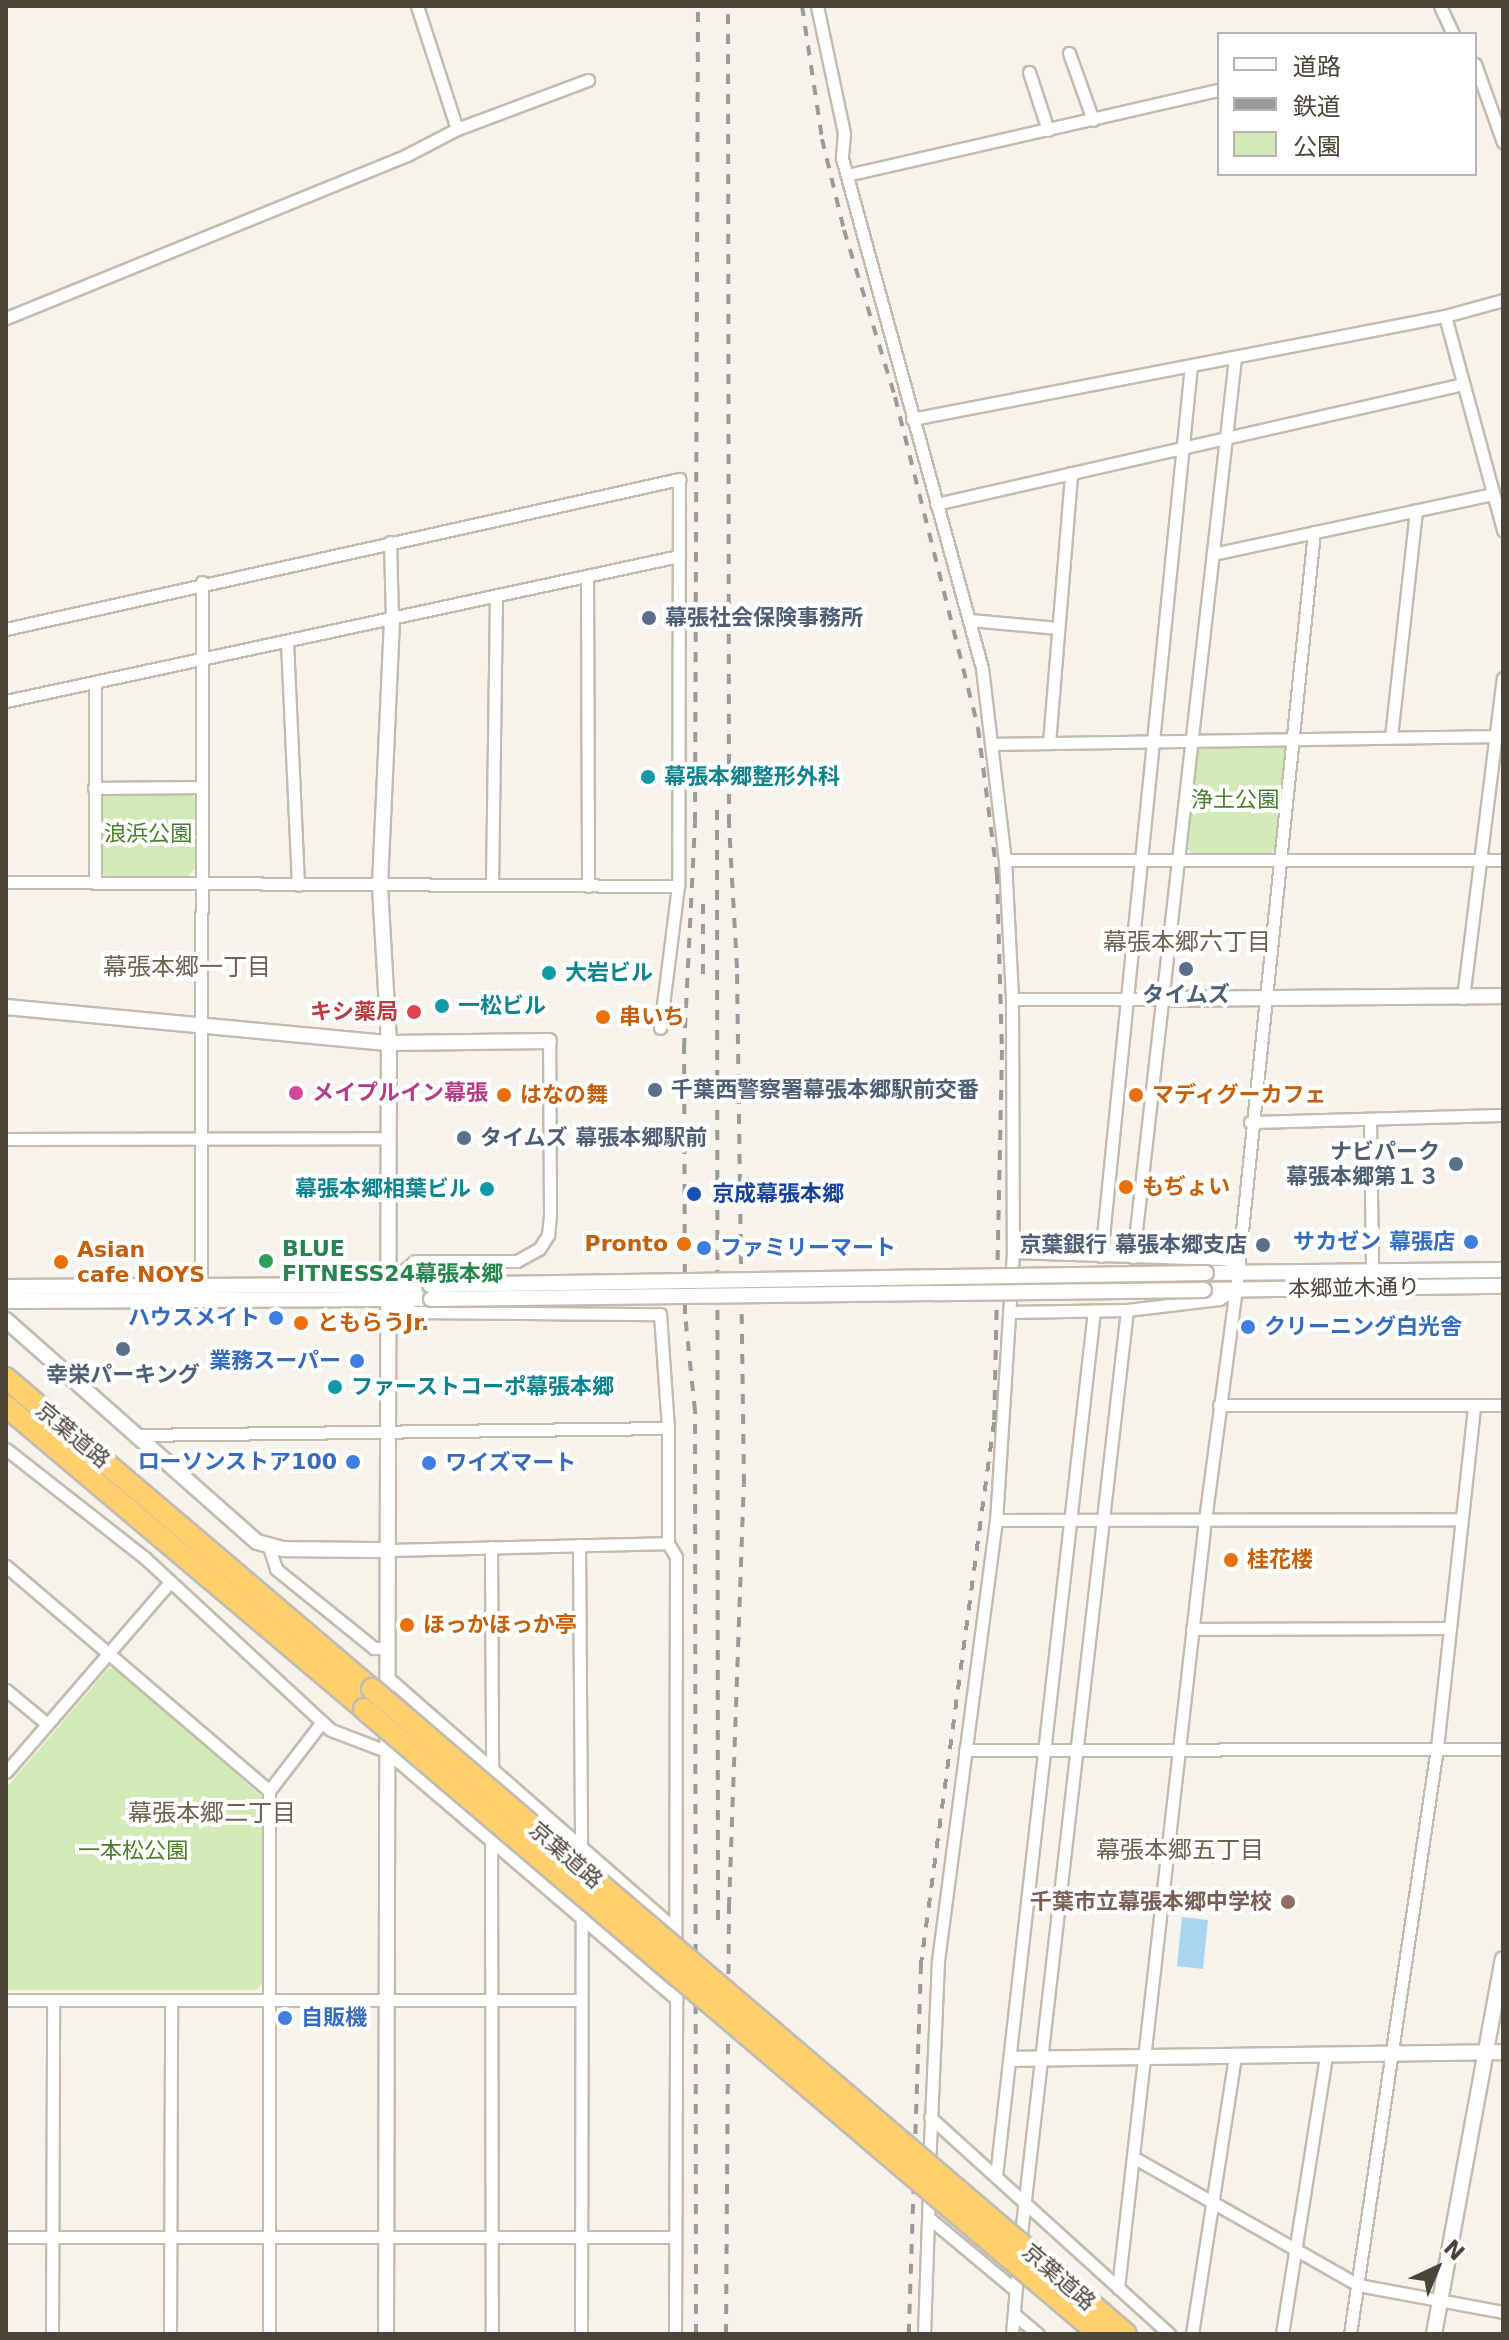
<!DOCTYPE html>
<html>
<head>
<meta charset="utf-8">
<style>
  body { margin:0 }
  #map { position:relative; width:1509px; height:2340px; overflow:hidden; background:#f6f3ec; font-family:"DejaVu Sans","Noto Sans JP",sans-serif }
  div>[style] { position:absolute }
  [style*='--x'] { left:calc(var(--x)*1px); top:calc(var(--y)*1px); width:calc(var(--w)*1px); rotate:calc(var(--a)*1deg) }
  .green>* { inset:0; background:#d2eab5 }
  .water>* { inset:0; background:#a9d4f2 }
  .roads { filter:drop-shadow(2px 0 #c2bbae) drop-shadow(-2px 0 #c2bbae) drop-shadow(0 2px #c2bbae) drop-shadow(0 -2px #c2bbae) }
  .minor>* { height:11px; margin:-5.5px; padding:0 5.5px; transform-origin:5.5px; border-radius:5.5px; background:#fff }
  .tertiary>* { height:14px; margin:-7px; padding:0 7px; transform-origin:7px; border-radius:7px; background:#fff }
  .motorway>* { height:20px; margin:-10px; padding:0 10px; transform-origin:10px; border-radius:10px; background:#ffcf6e }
  .rail>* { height:4px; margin-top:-2px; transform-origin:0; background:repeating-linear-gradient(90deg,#9a9a9a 0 10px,transparent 0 20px) }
  .bridges { filter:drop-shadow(2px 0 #c2bbae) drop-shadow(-2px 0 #c2bbae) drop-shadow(0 2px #c2bbae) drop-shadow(0 -2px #c2bbae) }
  .tertiary-bridge>* { height:14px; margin:-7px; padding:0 7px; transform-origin:7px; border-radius:7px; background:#fff }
  .motorway-bridge>* { height:20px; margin:-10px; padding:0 10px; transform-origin:10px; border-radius:10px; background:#ffcf6e }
  .dots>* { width:22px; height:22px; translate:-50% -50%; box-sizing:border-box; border:4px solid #fff; border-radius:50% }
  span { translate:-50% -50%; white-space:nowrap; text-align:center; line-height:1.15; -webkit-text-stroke:8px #fff; paint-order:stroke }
  .service-label { font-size:22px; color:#4e5e75; font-weight:700 }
  .left { translate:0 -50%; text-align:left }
  .right { translate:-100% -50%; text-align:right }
  .culture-label { font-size:22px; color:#0d838f; font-weight:700 }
  .park-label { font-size:22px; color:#4a7f2a }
  .health-label { font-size:22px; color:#be3a42; font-weight:700 }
  .food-label { font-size:22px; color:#c56008; font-weight:700 }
  .hotel-label { font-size:22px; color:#b23c85; font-weight:700 }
  .transit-label { font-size:22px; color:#164399; font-weight:700 }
  .shop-label { font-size:22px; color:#366cbe; font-weight:700 }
  .leisure-label { font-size:22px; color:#27864d; font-weight:700 }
  .street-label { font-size:22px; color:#4b4439 }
  .education-label { font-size:22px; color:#785e54; font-weight:700 }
  .neighbourhood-label { font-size:24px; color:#6e6250 }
  .frame { position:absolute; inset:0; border:8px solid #4b4439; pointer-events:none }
  .legend { position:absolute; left:1217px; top:32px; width:260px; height:144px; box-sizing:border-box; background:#fff; border:2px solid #b7b4b0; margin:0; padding:10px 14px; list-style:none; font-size:24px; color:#4b4439 }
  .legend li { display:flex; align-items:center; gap:16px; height:40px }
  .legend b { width:40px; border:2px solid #b7b4b0 }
  .north { position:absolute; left:1397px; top:2228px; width:80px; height:80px; -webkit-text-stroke:6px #fff; paint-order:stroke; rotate:44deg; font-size:22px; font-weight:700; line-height:32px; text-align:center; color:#4b4439 }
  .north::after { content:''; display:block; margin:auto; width:28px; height:36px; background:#4b4439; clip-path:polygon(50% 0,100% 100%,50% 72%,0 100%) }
</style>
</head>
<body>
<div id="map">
  <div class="green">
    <i style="clip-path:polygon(1280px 743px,1286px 749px,1275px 849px,1269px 855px,1193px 854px,1185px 847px,1196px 754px,1203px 745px)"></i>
    <i style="clip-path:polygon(188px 791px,195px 798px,195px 869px,188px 876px,108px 878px,100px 871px,100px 801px,107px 792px)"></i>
    <i style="clip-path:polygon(117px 1668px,263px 1798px,263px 1983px,256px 1990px,6px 1990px,6px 1788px,108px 1669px)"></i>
  </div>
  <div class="water">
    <i style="clip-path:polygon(1182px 1917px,1208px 1920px,1203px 1969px,1177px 1966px)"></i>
  </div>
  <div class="roads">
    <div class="minor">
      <i style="--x:417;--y:6;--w:129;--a:72"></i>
      <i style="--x:817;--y:6;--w:130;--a:78"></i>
      <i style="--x:844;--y:133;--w:25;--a:95"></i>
      <i style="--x:842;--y:158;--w:529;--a:74.65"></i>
      <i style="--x:982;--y:668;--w:193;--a:83.2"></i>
      <i style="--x:1005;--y:860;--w:139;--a:87.1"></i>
      <i style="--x:1012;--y:999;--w:253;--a:89.8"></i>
      <i style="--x:1013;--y:1252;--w:269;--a:93.6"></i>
      <i style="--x:996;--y:1520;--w:445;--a:97.5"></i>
      <i style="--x:938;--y:1961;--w:204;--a:92.5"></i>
      <i style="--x:1440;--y:6;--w:31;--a:65"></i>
      <i style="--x:1069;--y:53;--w:71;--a:70.3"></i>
      <i style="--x:1475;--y:64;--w:83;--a:70.3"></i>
      <i style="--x:1029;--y:72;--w:61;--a:71.9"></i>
      <i style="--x:847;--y:175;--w:382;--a:-12.9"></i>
      <i style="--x:1445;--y:316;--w:222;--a:74.8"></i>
      <i style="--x:6;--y:318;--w:433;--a:-22.1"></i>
      <i style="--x:407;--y:155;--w:56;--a:-27.5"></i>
      <i style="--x:457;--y:129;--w:140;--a:-20.5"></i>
      <i style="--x:912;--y:419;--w:543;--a:-10.94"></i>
      <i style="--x:1445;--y:316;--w:60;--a:-15.4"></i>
      <i style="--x:936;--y:504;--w:540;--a:-12.83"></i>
      <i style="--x:390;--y:542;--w:77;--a:88.5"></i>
      <i style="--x:1213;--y:554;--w:286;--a:-12.1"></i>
      <i style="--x:587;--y:576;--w:310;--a:89.8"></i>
      <i style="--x:970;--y:620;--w:88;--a:5.2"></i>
      <i style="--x:6;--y:629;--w:690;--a:-12.56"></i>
      <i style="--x:679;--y:479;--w:407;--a:90.1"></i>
      <i style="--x:678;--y:886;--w:143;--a:97.2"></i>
      <i style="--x:287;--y:642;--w:243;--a:87.4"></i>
      <i style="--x:95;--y:683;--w:200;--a:90"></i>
      <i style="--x:6;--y:701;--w:688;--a:-12.16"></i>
      <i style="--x:1391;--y:737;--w:228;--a:-83.7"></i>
      <i style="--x:1049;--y:743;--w:271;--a:-85.3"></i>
      <i style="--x:995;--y:744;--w:501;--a:-0.91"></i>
      <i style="--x:94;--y:788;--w:107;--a:-0.5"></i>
      <i style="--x:1005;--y:860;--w:498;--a:0"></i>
      <i style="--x:6;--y:882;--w:672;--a:0.34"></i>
      <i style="--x:492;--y:884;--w:287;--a:-89.2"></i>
      <i style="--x:1463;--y:998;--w:322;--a:-82.9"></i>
      <i style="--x:1012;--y:999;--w:151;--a:0"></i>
      <i style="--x:1370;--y:1121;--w:151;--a:89.2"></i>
      <i style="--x:1250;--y:1122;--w:253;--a:-1.6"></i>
      <i style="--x:6;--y:1139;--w:382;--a:-0.1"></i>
      <i style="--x:1013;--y:1252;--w:215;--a:1.9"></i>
      <i style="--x:1228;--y:1259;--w:16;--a:55"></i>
      <i style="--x:1101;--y:1256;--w:895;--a:-84.23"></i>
      <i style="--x:1133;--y:1257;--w:905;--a:-83.53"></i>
      <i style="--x:201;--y:1284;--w:702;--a:-89.92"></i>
      <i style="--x:388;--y:1284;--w:35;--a:-40"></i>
      <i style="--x:415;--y:1261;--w:102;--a:0"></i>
      <i style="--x:517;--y:1261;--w:25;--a:-29"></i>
      <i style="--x:539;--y:1249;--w:17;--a:-57"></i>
      <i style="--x:548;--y:1235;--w:20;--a:-84"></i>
      <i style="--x:550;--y:1215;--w:174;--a:-90.3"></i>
      <i style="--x:389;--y:1300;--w:28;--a:26"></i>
      <i style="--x:414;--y:1312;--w:246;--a:0.5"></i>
      <i style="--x:660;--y:1314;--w:114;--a:86"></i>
      <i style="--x:668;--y:1428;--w:115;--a:90"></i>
      <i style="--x:668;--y:1543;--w:16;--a:60"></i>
      <i style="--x:676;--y:1557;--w:392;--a:90.1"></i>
      <i style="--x:1009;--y:1312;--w:118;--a:-1"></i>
      <i style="--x:1127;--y:1310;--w:93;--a:-6.8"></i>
      <i style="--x:1219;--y:1299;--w:20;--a:-30"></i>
      <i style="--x:1219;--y:1405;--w:284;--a:0"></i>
      <i style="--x:135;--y:1435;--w:533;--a:-0.75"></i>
      <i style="--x:6;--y:1449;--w:177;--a:38.1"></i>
      <i style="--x:145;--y:1558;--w:253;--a:42.8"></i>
      <i style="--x:331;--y:1730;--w:59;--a:20.9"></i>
      <i style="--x:386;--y:1751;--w:382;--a:40.5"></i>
      <i style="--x:996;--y:1520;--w:466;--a:-0.1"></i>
      <i style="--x:579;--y:1545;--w:303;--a:89.6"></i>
      <i style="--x:269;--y:1547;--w:23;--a:72"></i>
      <i style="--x:276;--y:1569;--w:126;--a:38.9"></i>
      <i style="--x:374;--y:1648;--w:10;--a:0"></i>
      <i style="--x:491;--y:1547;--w:225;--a:89.7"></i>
      <i style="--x:386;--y:1550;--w:282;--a:-1.4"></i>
      <i style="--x:6;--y:1566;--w:346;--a:40.5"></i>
      <i style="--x:1192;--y:1629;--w:257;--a:-0.2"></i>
      <i style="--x:386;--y:1676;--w:384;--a:41.2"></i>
      <i style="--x:6;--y:1690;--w:53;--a:39.7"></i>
      <i style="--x:965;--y:1750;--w:538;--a:-0.11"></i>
      <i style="--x:6;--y:1772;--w:251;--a:-49.2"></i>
      <i style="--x:491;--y:1840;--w:494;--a:89.9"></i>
      <i style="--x:6;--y:2000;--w:574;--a:0"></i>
      <i style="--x:930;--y:2117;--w:323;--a:42.2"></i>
      <i style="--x:1133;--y:2157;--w:259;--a:29.6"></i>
      <i style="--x:1358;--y:2285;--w:147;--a:10.5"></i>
      <i style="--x:996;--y:2176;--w:871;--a:-83.54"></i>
      <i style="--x:929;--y:2218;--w:112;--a:39.9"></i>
      <i style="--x:6;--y:2237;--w:668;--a:0"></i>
      <i style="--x:1020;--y:2243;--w:939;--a:-83.46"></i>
      <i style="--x:1118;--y:2288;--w:773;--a:-83.54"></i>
      <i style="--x:1205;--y:1520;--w:233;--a:-82.4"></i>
      <i style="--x:1236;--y:1289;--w:761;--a:-84.12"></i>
      <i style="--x:1014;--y:2314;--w:31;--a:40"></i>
      <i style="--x:52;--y:2334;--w:333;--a:-89.8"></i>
      <i style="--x:170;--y:2334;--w:334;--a:-89.8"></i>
      <i style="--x:269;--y:2334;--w:543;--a:-90"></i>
      <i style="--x:269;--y:1791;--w:87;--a:-52.5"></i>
      <i style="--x:581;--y:2334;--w:417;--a:-89.9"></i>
      <i style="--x:675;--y:2334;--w:359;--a:-89.8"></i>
      <i style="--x:924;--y:2334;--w:143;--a:-88"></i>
      <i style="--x:1012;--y:2334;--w:70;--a:-85.1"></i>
      <i style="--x:1192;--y:2334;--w:281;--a:-81.2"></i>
      <i style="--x:1282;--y:2334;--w:282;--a:-81"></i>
      <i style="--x:1350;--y:2334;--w:592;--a:-81.56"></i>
      <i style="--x:1437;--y:1748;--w:345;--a:-83.8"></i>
    </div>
    <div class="tertiary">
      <i style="--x:1163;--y:999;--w:340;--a:-0.5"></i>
      <i style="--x:6;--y:1007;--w:385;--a:5.4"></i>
      <i style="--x:389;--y:1043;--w:160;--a:-0.7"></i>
      <i style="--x:1206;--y:1273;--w:297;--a:-0.6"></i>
      <i style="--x:6;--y:1287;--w:424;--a:-0.3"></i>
      <i style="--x:1204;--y:1290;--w:299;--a:-0.8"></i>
      <i style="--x:6;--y:1301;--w:425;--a:-0.3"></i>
      <i style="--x:6;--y:1320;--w:335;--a:41.5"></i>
      <i style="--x:257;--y:1542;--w:27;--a:15"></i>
      <i style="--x:283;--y:1549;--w:103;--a:0.6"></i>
      <i style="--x:1011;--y:2059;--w:492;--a:-0.8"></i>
      <i style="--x:386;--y:2334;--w:1291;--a:-89.87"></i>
      <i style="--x:389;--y:1043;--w:158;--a:-93.3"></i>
      <i style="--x:380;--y:885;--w:266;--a:-87.4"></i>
      <i style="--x:1434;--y:2334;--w:381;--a:-79.6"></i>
    </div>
    <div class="motorway">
      <i style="--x:6;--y:1378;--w:480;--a:40.4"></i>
      <i style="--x:6;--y:1406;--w:469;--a:40.2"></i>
    </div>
  </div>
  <div class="rail">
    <i style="--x:802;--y:6;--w:134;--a:81.4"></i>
    <i style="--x:822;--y:139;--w:94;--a:76.4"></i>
    <i style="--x:844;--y:230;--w:175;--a:73"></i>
    <i style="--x:895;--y:397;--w:341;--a:75.9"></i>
    <i style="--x:978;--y:728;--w:147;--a:82.6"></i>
    <i style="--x:997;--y:874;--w:176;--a:88.4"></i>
    <i style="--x:1002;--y:1050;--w:372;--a:91.2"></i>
    <i style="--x:994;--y:1422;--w:547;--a:97.67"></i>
    <i style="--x:921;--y:1964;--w:370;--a:91.9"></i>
    <i style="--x:717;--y:810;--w:1112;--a:89.95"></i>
    <i style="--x:703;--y:974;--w:80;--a:-90"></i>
    <i style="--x:696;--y:2334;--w:923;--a:-90.06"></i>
    <i style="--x:695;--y:1411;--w:98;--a:-95.9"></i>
    <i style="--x:685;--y:1314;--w:266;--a:-90.2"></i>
    <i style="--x:684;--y:1048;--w:226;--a:-87.2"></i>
    <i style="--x:695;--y:822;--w:816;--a:-89.79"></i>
    <i style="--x:726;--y:2334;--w:427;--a:-89.6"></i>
    <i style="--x:729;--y:1907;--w:423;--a:-88"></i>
    <i style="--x:744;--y:1484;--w:516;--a:-90.78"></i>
    <i style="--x:737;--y:968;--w:144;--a:-93.2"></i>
    <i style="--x:729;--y:824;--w:818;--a:-90.07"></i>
  </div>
  <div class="bridges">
    <div class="tertiary-bridge">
      <i style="--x:430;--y:1285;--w:776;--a:-0.89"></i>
      <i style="--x:431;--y:1299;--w:773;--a:-0.67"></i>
    </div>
    <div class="motorway-bridge">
      <i style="--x:372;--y:1689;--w:992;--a:40.54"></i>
      <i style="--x:364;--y:1709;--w:965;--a:40.38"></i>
    </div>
  </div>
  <div class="dots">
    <i style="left:649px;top:618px;background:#5c6f8a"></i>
    <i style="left:648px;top:777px;background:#0f9aa8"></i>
    <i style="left:1186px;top:969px;background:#5c6f8a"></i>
    <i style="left:549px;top:973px;background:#0f9aa8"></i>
    <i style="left:442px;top:1006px;background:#0f9aa8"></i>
    <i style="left:414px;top:1012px;background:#e0444e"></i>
    <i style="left:603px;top:1017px;background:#e8710a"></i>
    <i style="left:655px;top:1090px;background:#5c6f8a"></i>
    <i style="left:296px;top:1093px;background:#d1479c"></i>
    <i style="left:504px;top:1095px;background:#e8710a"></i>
    <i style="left:1136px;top:1095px;background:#e8710a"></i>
    <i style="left:464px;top:1138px;background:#5c6f8a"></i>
    <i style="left:1456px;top:1164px;background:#5c6f8a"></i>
    <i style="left:1126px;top:1187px;background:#e8710a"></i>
    <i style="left:487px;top:1189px;background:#0f9aa8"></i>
    <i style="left:694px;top:1194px;background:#1a4fb4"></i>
    <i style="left:1471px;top:1242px;background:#3f7fe0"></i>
    <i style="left:684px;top:1244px;background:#e8710a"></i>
    <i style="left:1263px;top:1245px;background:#5c6f8a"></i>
    <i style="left:704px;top:1248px;background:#3f7fe0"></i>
    <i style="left:266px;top:1261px;background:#2e9e5b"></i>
    <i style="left:61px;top:1262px;background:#e8710a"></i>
    <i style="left:276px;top:1318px;background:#3f7fe0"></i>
    <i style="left:301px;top:1323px;background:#e8710a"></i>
    <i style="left:1248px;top:1327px;background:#3f7fe0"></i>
    <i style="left:123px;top:1349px;background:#5c6f8a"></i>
    <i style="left:357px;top:1361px;background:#3f7fe0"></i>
    <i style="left:335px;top:1387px;background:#0f9aa8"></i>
    <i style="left:353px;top:1462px;background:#3f7fe0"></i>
    <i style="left:429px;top:1463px;background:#3f7fe0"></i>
    <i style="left:1231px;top:1560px;background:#e8710a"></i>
    <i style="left:407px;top:1625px;background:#e8710a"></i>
    <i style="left:1288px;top:1902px;background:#8d6e63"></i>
    <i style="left:285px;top:2018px;background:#3f7fe0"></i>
  </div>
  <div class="service-label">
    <span class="left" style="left:665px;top:618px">幕張社会保険事務所</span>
    <span style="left:1186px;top:995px">タイムズ</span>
    <span class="left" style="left:671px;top:1090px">千葉西警察署幕張本郷駅前交番</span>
    <span class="left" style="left:480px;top:1138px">タイムズ 幕張本郷駅前</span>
    <span class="right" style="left:1440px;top:1164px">ナビパーク<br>幕張本郷第１３</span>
    <span class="right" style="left:1247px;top:1245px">京葉銀行 幕張本郷支店</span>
    <span style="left:123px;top:1375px">幸栄パーキング</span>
  </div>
  <div class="culture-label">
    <span class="left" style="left:664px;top:777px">幕張本郷整形外科</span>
    <span class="left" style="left:565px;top:973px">大岩ビル</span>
    <span class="left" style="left:458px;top:1006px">一松ビル</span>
    <span class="right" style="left:471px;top:1189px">幕張本郷相葉ビル</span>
    <span class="left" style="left:351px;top:1387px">ファーストコーポ幕張本郷</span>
  </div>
  <div class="park-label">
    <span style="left:1235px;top:800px">浄土公園</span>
    <span style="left:148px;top:834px">浪浜公園</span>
    <span style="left:133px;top:1851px">一本松公園</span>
  </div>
  <div class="health-label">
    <span class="right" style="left:398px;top:1012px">キシ薬局</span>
  </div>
  <div class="food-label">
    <span class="left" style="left:619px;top:1017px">串いち</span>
    <span class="left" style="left:520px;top:1095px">はなの舞</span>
    <span class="left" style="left:1152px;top:1095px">マディグーカフェ</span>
    <span class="left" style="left:1142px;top:1187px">もぢょい</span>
    <span class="right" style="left:668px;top:1244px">Pronto</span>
    <span class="left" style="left:77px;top:1262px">Asian<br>cafe NOYS</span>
    <span class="left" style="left:317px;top:1323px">ともらうJr.</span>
    <span class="left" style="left:1247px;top:1560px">桂花楼</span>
    <span class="left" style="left:423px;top:1625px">ほっかほっか亭</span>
  </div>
  <div class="hotel-label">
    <span class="left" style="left:312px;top:1093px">メイプルイン幕張</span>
  </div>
  <div class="transit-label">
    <span class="left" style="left:712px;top:1194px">京成幕張本郷</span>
  </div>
  <div class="shop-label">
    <span class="right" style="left:1455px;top:1242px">サカゼン 幕張店</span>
    <span class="left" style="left:720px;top:1248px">ファミリーマート</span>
    <span class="right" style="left:260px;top:1318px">ハウスメイト</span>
    <span class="left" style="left:1264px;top:1327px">クリーニング白光舎</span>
    <span class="right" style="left:341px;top:1361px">業務スーパー</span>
    <span class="right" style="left:337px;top:1462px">ローソンストア100</span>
    <span class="left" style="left:445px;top:1463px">ワイズマート</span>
    <span class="left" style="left:301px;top:2018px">自販機</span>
  </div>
  <div class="leisure-label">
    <span class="left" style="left:282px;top:1261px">BLUE<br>FITNESS24幕張本郷</span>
  </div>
  <div class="street-label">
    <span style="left:1354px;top:1288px;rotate:-1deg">本郷並木通り</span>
    <span style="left:73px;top:1435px;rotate:40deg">京葉道路</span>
    <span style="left:566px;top:1855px;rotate:41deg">京葉道路</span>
    <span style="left:1059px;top:2277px;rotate:41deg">京葉道路</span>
  </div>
  <div class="education-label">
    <span class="right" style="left:1272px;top:1902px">千葉市立幕張本郷中学校</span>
  </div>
  <div class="neighbourhood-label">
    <span style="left:1187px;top:943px">幕張本郷六丁目</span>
    <span style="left:187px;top:968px">幕張本郷一丁目</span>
    <span style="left:212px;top:1814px">幕張本郷二丁目</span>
    <span style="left:1180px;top:1851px">幕張本郷五丁目</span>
  </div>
  <div class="frame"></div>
  <ul class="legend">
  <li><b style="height:10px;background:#fff"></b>道路</li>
  <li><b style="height:10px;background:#9a9a9a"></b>鉄道</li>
  <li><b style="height:22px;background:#d2eab5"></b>公園</li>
  </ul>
  <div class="north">N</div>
</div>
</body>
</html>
